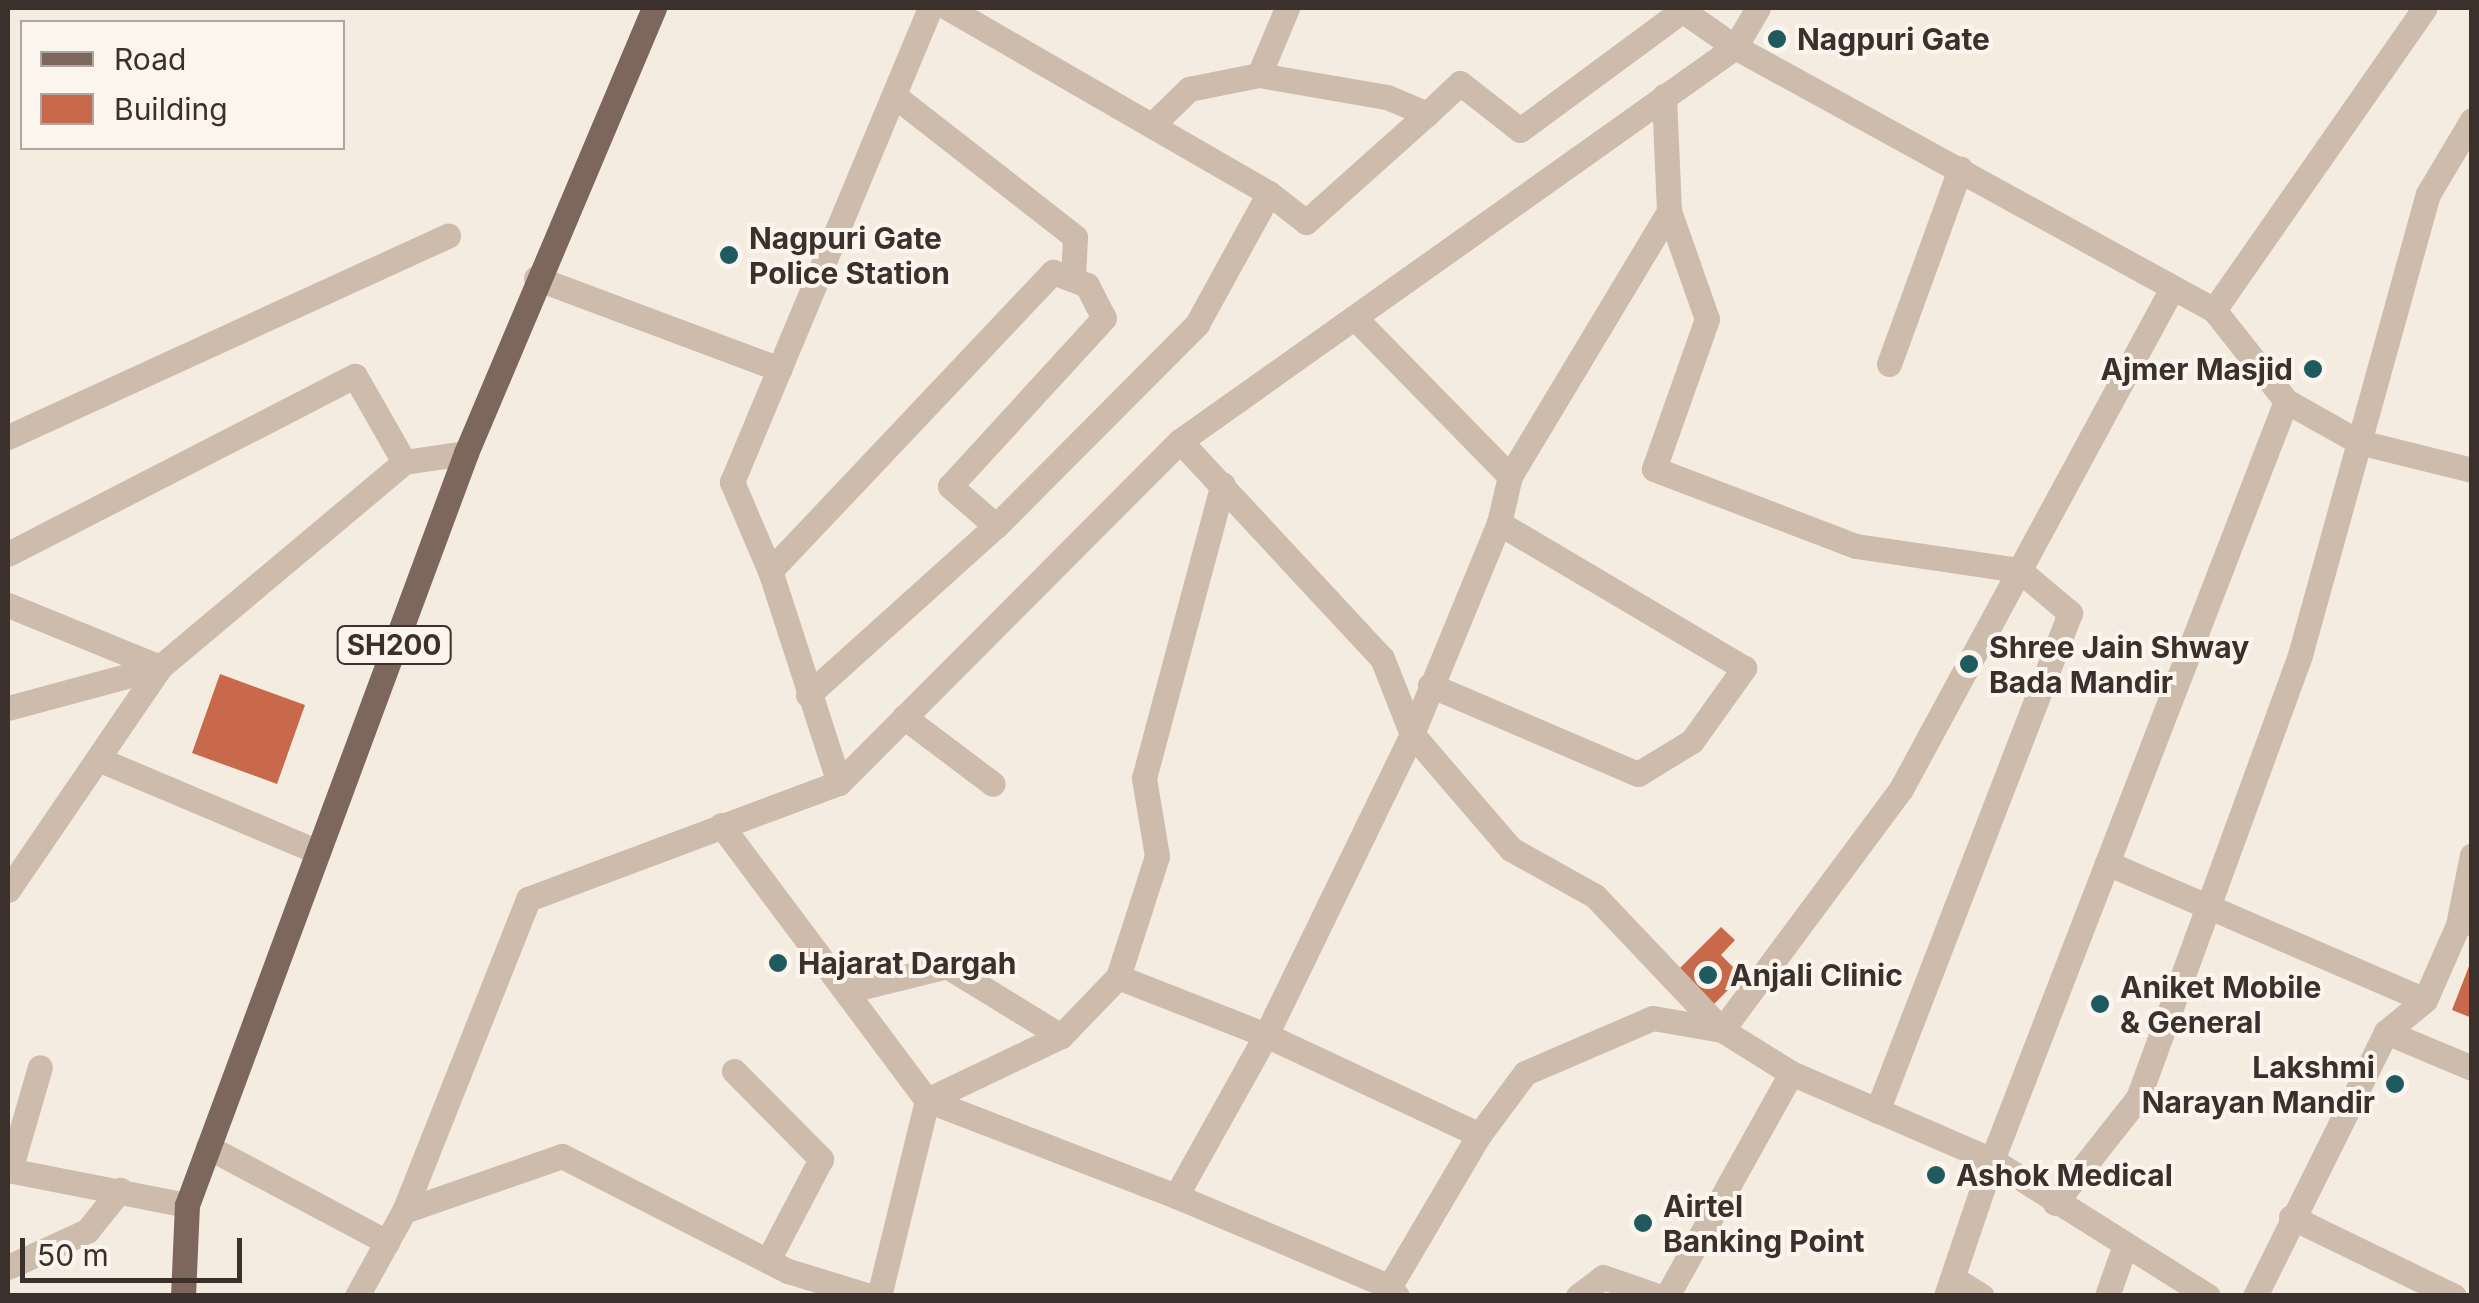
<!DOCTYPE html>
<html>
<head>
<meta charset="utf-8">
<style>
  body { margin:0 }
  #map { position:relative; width:2479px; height:1303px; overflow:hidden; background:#f4ebe1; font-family:Inter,sans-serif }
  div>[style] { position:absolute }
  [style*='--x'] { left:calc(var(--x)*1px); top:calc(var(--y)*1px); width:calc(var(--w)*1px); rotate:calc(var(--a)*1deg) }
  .building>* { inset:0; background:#c8694b }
  .street>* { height:25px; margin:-12.5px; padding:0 12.5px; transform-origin:12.5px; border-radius:12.5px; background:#cdbbac }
  .primary>* { height:25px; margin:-12.5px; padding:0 12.5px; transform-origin:12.5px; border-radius:12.5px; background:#7d675c }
  .dots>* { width:28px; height:28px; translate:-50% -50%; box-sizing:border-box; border:5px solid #fbf5ee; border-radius:50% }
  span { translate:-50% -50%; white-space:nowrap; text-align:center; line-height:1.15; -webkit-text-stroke:8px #fbf5ee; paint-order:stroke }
  .shield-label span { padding:2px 8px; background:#fbf5ee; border:2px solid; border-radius:8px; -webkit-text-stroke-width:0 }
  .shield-label { font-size:28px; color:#3b302b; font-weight:700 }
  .poi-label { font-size:30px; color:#3b302b; font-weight:700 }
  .left { translate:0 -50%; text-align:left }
  .right { translate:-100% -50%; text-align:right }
  .frame { position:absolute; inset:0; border:10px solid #3b302b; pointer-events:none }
  .legend { position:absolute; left:20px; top:20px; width:325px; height:130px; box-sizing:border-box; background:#fbf5ee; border:2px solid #aea6a0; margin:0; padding:12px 18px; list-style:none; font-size:30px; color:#3b302b }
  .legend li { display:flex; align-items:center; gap:20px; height:50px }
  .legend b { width:50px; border:2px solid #aea6a0 }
  .scale { position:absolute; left:20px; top:1238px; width:222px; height:45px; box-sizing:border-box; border:5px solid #3b302b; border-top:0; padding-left:12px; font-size:30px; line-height:35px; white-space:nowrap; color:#3b302b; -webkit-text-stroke:8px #fbf5ee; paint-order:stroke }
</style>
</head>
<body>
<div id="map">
  <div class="building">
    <i style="clip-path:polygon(220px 674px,305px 705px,277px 784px,192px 753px)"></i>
    <i style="clip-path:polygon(1721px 927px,1735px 940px,1721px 955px,1742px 976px,1709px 1009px,1674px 974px)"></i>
    <i style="clip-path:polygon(2471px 961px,2472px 961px,2472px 1018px,2452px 1010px)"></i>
  </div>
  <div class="street">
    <i style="--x:948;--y:8;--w:370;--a:30"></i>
    <i style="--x:1269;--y:193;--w:47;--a:38.1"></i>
    <i style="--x:1306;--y:222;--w:162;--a:-41.8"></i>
    <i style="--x:1679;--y:8;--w:68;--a:34.9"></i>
    <i style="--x:1735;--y:47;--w:546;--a:28.77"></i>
    <i style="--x:2214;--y:310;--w:116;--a:51.6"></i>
    <i style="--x:2286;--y:401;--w:814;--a:111.17"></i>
    <i style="--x:1992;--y:1160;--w:144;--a:108.7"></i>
    <i style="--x:1259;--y:75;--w:73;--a:-67.3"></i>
    <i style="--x:896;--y:97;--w:227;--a:38"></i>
    <i style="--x:1075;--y:237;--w:42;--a:92.7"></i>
    <i style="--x:1152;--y:125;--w:52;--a:-44.2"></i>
    <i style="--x:1189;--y:89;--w:71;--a:-11.3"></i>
    <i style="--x:1259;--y:75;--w:130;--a:9.8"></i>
    <i style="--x:1387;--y:97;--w:43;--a:23"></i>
    <i style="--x:1427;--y:114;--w:45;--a:-43.2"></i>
    <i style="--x:1460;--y:83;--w:76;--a:38.1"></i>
    <i style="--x:1520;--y:130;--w:202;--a:-36.4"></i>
    <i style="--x:1669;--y:211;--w:114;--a:70.6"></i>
    <i style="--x:1707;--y:319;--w:159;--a:109.5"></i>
    <i style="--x:1654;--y:469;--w:216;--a:20.9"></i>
    <i style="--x:1856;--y:546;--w:165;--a:8.4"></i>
    <i style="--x:2019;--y:570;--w:67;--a:40.1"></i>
    <i style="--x:2070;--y:613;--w:534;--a:111.18"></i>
    <i style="--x:536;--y:278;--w:260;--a:20.5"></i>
    <i style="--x:2214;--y:310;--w:368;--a:-55.1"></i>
    <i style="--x:1357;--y:320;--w:219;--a:45.6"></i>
    <i style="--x:1889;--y:364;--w:208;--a:-70"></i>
    <i style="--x:2286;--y:401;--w:84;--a:29.3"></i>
    <i style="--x:2359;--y:442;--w:116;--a:13.9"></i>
    <i style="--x:8;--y:437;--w:484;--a:-24.6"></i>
    <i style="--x:1180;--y:441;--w:296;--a:47.1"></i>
    <i style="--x:1382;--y:658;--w:82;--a:68.5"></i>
    <i style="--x:1412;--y:734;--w:152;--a:49.3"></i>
    <i style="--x:1511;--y:849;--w:96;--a:29.2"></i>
    <i style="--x:1595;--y:896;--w:185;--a:46.5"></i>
    <i style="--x:1722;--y:1030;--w:300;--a:-53.4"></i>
    <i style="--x:1901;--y:789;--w:567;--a:-61.58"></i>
    <i style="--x:8;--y:554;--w:390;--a:-27.2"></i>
    <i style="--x:355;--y:376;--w:99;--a:60.3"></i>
    <i style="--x:770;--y:571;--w:412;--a:-46.6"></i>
    <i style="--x:1053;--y:272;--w:36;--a:21"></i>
    <i style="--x:1087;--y:285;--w:37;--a:63"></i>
    <i style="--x:1104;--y:318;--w:228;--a:132.5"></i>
    <i style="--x:950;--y:486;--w:61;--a:41"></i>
    <i style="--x:8;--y:605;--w:164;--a:22.2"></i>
    <i style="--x:1430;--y:685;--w:226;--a:23.2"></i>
    <i style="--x:1638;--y:774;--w:63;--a:-31.4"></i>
    <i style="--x:1692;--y:741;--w:90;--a:-54.5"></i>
    <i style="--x:1744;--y:668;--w:285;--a:-149.4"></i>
    <i style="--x:808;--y:695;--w:253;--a:-42"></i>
    <i style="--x:996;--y:526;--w:285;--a:-45.1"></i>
    <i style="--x:1197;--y:324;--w:149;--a:-61.2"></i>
    <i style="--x:8;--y:708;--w:157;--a:-15.1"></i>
    <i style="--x:904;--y:717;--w:111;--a:37"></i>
    <i style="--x:98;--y:759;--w:239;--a:22.9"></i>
    <i style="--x:839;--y:783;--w:223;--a:-108"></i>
    <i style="--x:770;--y:571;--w:97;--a:-113.1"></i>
    <i style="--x:732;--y:482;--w:514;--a:-67.33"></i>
    <i style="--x:721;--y:825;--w:344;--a:53.2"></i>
    <i style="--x:927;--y:1100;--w:267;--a:21.1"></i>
    <i style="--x:1176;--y:1196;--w:230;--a:23"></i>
    <i style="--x:1388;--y:1286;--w:13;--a:48"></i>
    <i style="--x:2107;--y:863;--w:346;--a:23.3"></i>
    <i style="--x:8;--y:890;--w:270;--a:-55.7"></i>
    <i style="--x:160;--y:667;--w:319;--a:-40"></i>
    <i style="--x:404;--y:462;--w:63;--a:-8.3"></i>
    <i style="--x:2458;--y:925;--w:71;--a:-78.7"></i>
    <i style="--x:1118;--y:977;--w:159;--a:21.4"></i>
    <i style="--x:1266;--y:1035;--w:235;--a:25.1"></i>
    <i style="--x:846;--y:991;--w:104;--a:-13.9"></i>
    <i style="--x:947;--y:966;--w:134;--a:31.6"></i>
    <i style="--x:2386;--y:1032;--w:93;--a:22.7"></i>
    <i style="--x:734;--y:1071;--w:124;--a:45.3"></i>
    <i style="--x:821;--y:1159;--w:114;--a:117.7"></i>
    <i style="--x:208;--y:1147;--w:203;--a:28"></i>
    <i style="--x:8;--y:1170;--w:182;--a:11.1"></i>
    <i style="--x:10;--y:1170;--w:107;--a:-73.8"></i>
    <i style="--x:1176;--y:1196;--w:184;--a:-60.8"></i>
    <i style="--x:1266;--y:1035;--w:335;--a:-64.1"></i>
    <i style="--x:1412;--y:734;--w:228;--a:-67.6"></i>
    <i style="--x:1499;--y:523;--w:48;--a:-76.8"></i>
    <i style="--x:1510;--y:476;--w:309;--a:-59"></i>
    <i style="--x:1669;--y:211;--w:115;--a:-92.5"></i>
    <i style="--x:2055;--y:1203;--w:134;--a:-51.7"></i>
    <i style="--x:2138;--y:1098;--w:472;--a:-69.9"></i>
    <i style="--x:2300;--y:655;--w:478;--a:-74.5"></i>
    <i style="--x:2428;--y:194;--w:86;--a:-59.3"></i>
    <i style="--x:404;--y:1211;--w:167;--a:-19.2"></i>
    <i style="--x:562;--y:1156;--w:254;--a:27"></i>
    <i style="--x:788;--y:1271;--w:86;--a:17"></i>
    <i style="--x:2291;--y:1217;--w:181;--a:25.9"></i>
    <i style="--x:8;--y:1267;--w:87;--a:-24.5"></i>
    <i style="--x:87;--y:1231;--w:53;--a:-51.2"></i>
    <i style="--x:1953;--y:1278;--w:34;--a:32"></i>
    <i style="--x:357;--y:1296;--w:97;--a:-61.1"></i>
    <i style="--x:404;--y:1211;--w:336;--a:-68.3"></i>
    <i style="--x:528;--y:899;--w:332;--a:-20.5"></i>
    <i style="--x:839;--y:783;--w:483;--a:-45.1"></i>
    <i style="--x:1180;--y:441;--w:681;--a:-35.37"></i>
    <i style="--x:1735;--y:47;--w:45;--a:-59.5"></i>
    <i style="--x:879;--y:1296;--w:202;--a:-76.2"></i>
    <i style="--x:927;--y:1100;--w:148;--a:-25.5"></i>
    <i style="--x:1061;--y:1036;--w:82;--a:-46"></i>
    <i style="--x:1118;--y:977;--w:127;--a:-72.1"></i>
    <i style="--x:1157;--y:856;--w:79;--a:-99.5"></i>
    <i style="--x:1144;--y:778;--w:304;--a:-75"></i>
    <i style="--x:1384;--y:1296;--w:187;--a:-59.5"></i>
    <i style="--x:1479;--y:1135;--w:77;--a:-53.4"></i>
    <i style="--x:1525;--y:1073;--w:139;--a:-23.3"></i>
    <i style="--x:1653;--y:1018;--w:70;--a:9.9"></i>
    <i style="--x:1722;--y:1030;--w:81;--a:31.9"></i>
    <i style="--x:1791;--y:1073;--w:219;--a:23.4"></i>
    <i style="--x:1992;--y:1160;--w:255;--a:32.2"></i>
    <i style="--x:1578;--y:1296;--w:31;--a:-37"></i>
    <i style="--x:1603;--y:1277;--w:58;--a:19.1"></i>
    <i style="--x:1667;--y:1296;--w:255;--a:-60.9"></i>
    <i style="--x:2107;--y:1296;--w:51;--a:-70.5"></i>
    <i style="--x:2255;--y:1296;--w:295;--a:-63.6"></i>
    <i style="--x:2386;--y:1032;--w:50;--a:-39.4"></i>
    <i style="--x:2425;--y:1000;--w:82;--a:-66.3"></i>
    <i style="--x:2458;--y:925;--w:15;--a:-16"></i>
  </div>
  <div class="primary">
    <i style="--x:183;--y:1296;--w:91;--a:-87.5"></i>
    <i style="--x:187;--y:1205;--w:802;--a:-69.64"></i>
    <i style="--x:466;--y:453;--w:483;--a:-67.1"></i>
  </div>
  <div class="dots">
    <i style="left:1777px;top:39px;background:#1f5a5e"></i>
    <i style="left:729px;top:255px;background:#1f5a5e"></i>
    <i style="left:2313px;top:369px;background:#1f5a5e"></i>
    <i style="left:1969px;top:664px;background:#1f5a5e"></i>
    <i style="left:778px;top:963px;background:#1f5a5e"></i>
    <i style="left:1708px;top:975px;background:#1f5a5e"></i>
    <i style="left:2100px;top:1004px;background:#1f5a5e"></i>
    <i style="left:2395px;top:1084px;background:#1f5a5e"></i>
    <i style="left:1936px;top:1175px;background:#1f5a5e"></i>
    <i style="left:1643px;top:1223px;background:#1f5a5e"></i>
  </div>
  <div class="shield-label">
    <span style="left:394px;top:645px">SH200</span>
  </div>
  <div class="poi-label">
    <span class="left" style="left:1797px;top:39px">Nagpuri Gate</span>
    <span class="left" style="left:749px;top:255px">Nagpuri Gate<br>Police Station</span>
    <span class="right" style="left:2293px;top:369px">Ajmer Masjid</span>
    <span class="left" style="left:1989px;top:664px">Shree Jain Shway<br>Bada Mandir</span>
    <span class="left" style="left:798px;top:963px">Hajarat Dargah</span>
    <span class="left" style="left:1730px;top:975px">Anjali Clinic</span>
    <span class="left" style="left:2120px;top:1004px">Aniket Mobile<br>&amp; General</span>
    <span class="right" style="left:2375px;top:1084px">Lakshmi<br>Narayan Mandir</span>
    <span class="left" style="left:1956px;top:1175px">Ashok Medical</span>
    <span class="left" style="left:1663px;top:1223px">Airtel<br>Banking Point</span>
  </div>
  <div class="frame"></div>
  <ul class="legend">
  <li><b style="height:12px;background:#7d675c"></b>Road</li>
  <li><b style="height:28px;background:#c8694b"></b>Building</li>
  </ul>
  <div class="scale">50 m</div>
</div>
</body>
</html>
